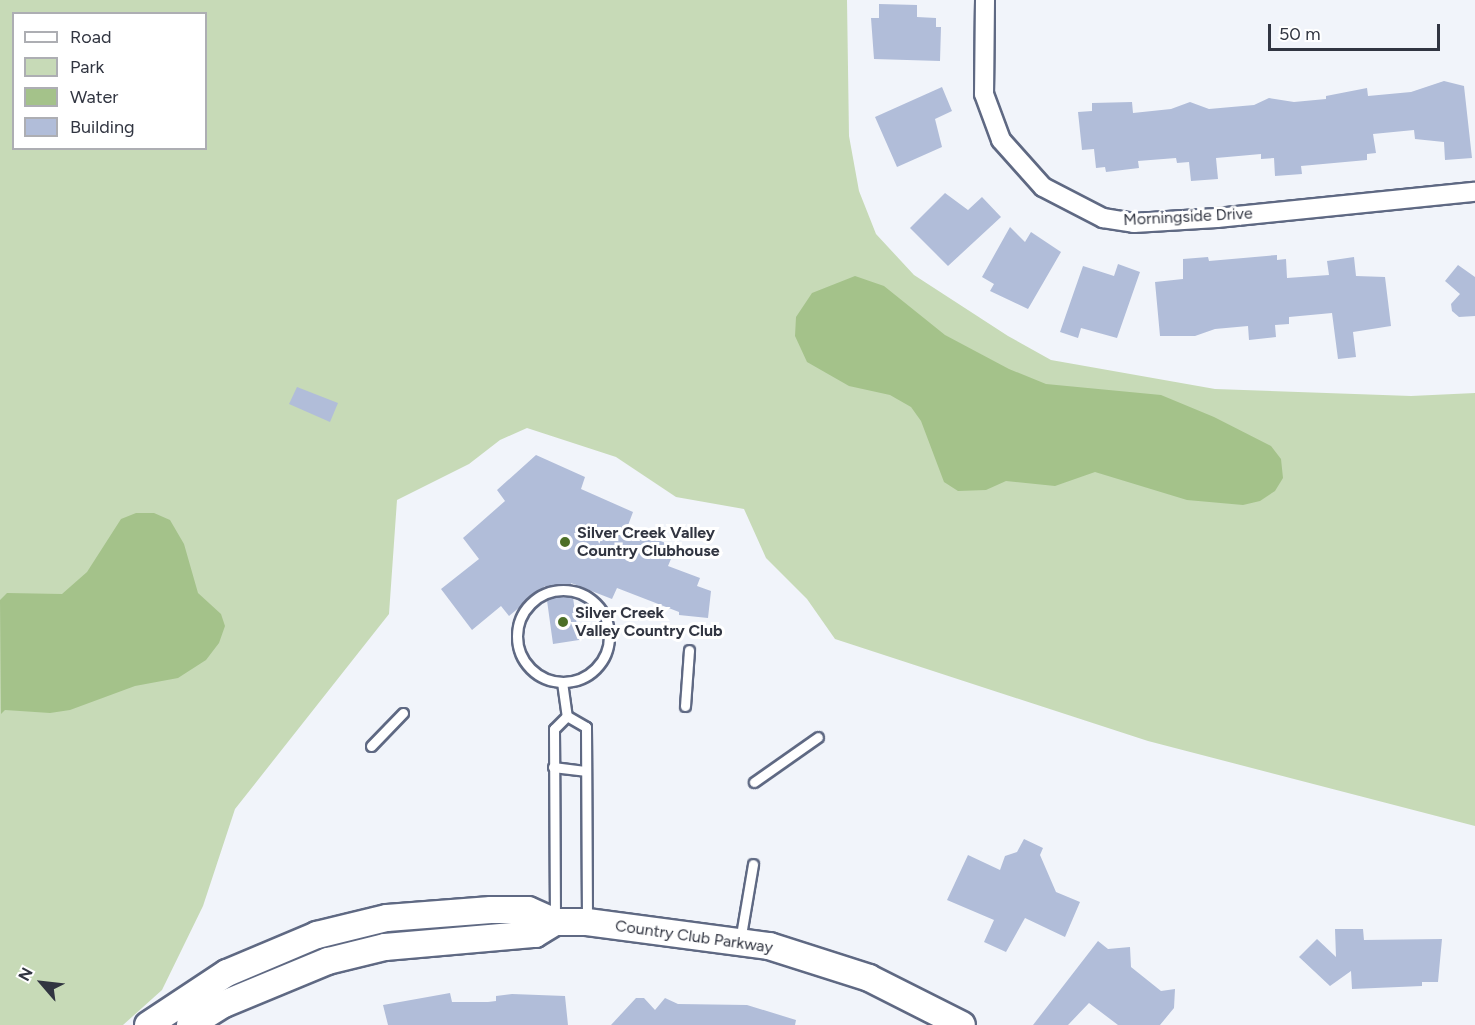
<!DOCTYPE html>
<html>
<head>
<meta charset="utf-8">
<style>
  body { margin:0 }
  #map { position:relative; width:1475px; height:1025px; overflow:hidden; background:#f1f4fa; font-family:Figtree,sans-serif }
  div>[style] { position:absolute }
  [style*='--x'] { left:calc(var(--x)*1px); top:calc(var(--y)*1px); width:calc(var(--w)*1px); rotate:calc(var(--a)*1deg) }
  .green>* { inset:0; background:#c7dab7 }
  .water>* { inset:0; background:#a4c28a }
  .building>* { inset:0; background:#b1bdd9 }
  .roads { filter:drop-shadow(2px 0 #5f6983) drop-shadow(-2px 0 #5f6983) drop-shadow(0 2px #5f6983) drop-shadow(0 -2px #5f6983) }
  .lane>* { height:9px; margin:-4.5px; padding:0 4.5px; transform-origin:4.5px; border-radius:4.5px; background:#fff }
  .lane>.ring { margin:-4.5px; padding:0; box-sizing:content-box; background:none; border:9px solid #fff; border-radius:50% }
  .street>* { height:18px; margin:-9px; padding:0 9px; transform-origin:9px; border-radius:9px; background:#fff }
  .secondary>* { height:26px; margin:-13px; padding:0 13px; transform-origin:13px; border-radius:13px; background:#fff }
  .dots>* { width:16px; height:16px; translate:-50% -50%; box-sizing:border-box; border:3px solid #fff; border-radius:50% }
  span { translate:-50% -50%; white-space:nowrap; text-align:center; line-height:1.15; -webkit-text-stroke:6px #fff; paint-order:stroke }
  .street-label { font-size:16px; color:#313541 }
  .poi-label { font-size:16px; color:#313541; font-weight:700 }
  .left { translate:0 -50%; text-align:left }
  .legend { position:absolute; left:12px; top:12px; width:195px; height:138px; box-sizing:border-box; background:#fff; border:2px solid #adaeb3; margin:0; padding:8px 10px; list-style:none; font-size:18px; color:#313541 }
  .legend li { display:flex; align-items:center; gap:12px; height:30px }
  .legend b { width:30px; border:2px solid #adaeb3 }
  .north { position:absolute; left:12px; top:953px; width:60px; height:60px; -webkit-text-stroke:4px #fff; paint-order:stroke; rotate:298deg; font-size:16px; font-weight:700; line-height:24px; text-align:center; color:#313541 }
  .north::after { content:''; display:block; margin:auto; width:21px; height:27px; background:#313541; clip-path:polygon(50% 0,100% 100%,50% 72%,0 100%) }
  .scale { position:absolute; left:1268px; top:24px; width:172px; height:27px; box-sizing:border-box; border:3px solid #313541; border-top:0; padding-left:8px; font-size:18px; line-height:21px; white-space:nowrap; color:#313541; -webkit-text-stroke:4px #fff; paint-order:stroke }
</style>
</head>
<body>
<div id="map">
  <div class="green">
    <i style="clip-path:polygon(evenodd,0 0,847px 0,849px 136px,859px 191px,876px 234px,914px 275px,1008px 336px,1051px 360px,1215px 389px,1411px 396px,1475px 393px,1475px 826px,1148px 741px,835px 639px,807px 599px,766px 558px,744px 509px,676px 497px,616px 457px,527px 428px,500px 440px,469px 464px,397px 500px,389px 614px,235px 809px,203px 906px,162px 990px,123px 1025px,0 1025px,0 0,14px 14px,206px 14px,206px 148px,14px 148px,14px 14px)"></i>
  </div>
  <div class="water">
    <i style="clip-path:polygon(855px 276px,884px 286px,945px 335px,1009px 369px,1046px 384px,1161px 395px,1214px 417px,1271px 446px,1281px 459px,1283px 478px,1275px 491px,1260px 501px,1243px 505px,1187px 500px,1095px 472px,1055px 486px,1006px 481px,986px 490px,958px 491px,944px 482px,921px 421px,911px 407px,890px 395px,849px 386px,807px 362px,795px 336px,796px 317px,812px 293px)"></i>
    <i style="clip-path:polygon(136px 513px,154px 513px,170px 520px,184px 544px,198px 593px,221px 614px,225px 626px,219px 643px,206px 660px,178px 678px,135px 686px,70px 710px,50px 713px,5px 710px,1px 714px,0 600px,7px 593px,62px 594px,87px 572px,121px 519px)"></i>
  </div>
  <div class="building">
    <i style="clip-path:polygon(879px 4px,917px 5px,917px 17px,936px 18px,936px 27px,941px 27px,940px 61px,874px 59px,871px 18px,879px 18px)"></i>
    <i style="clip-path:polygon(1444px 81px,1464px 86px,1472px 158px,1445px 160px,1444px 142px,1415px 139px,1414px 130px,1373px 134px,1376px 153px,1367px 154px,1367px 160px,1301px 166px,1302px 174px,1275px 176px,1274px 158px,1261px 159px,1261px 154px,1216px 158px,1218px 179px,1191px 181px,1189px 162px,1177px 163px,1176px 158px,1138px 161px,1139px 168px,1106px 172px,1105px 167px,1096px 168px,1094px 149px,1082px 150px,1078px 112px,1092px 111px,1092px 103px,1132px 102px,1133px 113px,1171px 109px,1190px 102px,1209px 109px,1254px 105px,1269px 98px,1294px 102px,1326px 99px,1326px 96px,1367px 88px,1368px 96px,1411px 92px)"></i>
    <i style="clip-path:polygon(942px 87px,952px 111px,935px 119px,942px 147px,897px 167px,875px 117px)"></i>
    <i style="clip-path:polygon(945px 193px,968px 210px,982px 197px,1001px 217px,948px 266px,910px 228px)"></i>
    <i style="clip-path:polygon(1010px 227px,1025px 242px,1031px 232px,1061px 252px,1028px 309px,990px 291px,994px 284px,982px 277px)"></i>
    <i style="clip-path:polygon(1277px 255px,1277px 260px,1286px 259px,1287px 278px,1329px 275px,1327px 261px,1354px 257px,1356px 276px,1385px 277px,1391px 326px,1353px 332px,1356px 357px,1338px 359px,1332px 313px,1289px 317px,1289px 324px,1275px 325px,1276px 337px,1249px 340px,1248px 326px,1215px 329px,1195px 336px,1160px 336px,1155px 282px,1183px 279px,1183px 259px,1208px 257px,1209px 261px)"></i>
    <i style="clip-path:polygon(1118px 264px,1140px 272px,1117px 338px,1081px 328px,1078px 338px,1060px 332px,1083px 266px,1114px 276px)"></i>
    <i style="clip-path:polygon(1458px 265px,1475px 277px,1475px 316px,1459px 317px,1452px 311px,1451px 304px,1460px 294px,1445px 281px)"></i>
    <i style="clip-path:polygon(297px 387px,338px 403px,330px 422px,289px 404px)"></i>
    <i style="clip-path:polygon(536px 455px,585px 477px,581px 489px,633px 512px,627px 528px,676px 547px,668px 566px,700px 578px,697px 586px,711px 591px,708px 618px,679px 615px,679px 612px,617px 588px,612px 599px,571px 583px,579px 640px,553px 644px,545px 586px,509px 616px,501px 606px,472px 630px,441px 589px,479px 559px,463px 538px,505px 501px,497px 490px)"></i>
    <i style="clip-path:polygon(1024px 839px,1043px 848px,1040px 855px,1056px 892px,1080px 902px,1065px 937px,1025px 918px,1006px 952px,984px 942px,994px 920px,947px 900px,968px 855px,1000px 870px,1005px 856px,1017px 852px)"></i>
    <i style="clip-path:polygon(1335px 929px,1363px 929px,1364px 940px,1442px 939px,1438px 982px,1422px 982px,1422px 986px,1352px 989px,1351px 971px,1330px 986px,1299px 957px,1317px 939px,1336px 957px)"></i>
    <i style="clip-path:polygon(1098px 941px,1108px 949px,1130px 947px,1131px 967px,1161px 991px,1175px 989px,1174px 1008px,1160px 1025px,1118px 1025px,1089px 1003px,1068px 1025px,1033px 1025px)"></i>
    <i style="clip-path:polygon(450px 993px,452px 1002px,488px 1002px,496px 1001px,496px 996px,512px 994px,565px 996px,568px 1025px,388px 1025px,383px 1005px)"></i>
    <i style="clip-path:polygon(636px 998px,644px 998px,655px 1010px,665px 998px,678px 1004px,747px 1005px,796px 1020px,795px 1025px,611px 1025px)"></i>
  </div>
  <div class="roads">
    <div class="lane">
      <i class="ring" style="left:517px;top:590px;width:83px;height:83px"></i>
      <i style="--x:562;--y:682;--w:34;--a:82"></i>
      <i style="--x:567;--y:716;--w:22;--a:30"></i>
      <i style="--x:586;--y:727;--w:193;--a:89.7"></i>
      <i style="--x:685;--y:706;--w:56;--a:-85.9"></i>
      <i style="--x:371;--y:746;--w:46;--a:-45.9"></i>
      <i style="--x:553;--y:767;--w:32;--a:7"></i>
      <i style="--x:754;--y:782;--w:78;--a:-35.1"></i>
      <i style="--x:555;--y:920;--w:191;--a:-90.3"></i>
      <i style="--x:554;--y:729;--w:18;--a:-45"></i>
      <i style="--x:740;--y:941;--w:78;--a:-80.4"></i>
    </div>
    <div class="street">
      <i style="--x:985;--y:0;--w:94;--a:90.6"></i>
      <i style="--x:984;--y:94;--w:49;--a:69.7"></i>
      <i style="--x:1001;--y:140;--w:63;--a:48.2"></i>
      <i style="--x:1043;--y:187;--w:68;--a:27.3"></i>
      <i style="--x:1103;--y:218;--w:31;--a:9"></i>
      <i style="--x:1134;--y:223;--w:83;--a:-3.4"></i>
      <i style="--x:1217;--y:218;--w:259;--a:-5.8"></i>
    </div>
    <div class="secondary">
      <i style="--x:148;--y:1025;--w:95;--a:-33.4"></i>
      <i style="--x:227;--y:973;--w:98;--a:-22.9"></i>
      <i style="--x:317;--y:935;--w:72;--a:-13.7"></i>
      <i style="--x:387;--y:918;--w:104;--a:-4.4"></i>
      <i style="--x:491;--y:910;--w:37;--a:0"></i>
      <i style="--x:528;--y:910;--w:30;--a:24"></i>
      <i style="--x:555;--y:922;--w:32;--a:0"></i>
      <i style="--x:587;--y:922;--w:184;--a:7.5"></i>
      <i style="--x:769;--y:946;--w:105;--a:17.7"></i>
      <i style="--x:869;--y:978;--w:104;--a:26.8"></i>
      <i style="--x:190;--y:1025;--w:40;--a:-32"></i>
      <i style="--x:224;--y:1004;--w:113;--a:-22.5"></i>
      <i style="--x:328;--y:961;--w:59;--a:-13.8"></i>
      <i style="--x:385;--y:947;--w:151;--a:-5"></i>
      <i style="--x:535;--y:934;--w:23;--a:-31"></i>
    </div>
  </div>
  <div class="dots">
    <i style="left:565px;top:542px;background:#4c6f27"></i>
    <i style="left:563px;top:622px;background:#4c6f27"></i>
  </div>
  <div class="street-label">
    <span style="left:1188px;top:217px;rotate:-3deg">Morningside Drive</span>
    <span style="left:694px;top:937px;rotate:8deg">Country Club Parkway</span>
  </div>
  <div class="poi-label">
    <span class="left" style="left:577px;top:542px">Silver Creek Valley<br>Country Clubhouse</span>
    <span class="left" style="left:575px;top:622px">Silver Creek<br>Valley Country Club</span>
  </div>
  <ul class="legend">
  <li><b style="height:8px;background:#fff"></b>Road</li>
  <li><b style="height:16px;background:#c7dab7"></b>Park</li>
  <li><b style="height:16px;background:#a4c28a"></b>Water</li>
  <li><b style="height:16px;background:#b1bdd9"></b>Building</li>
  </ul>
  <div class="north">N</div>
  <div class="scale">50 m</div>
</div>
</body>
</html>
